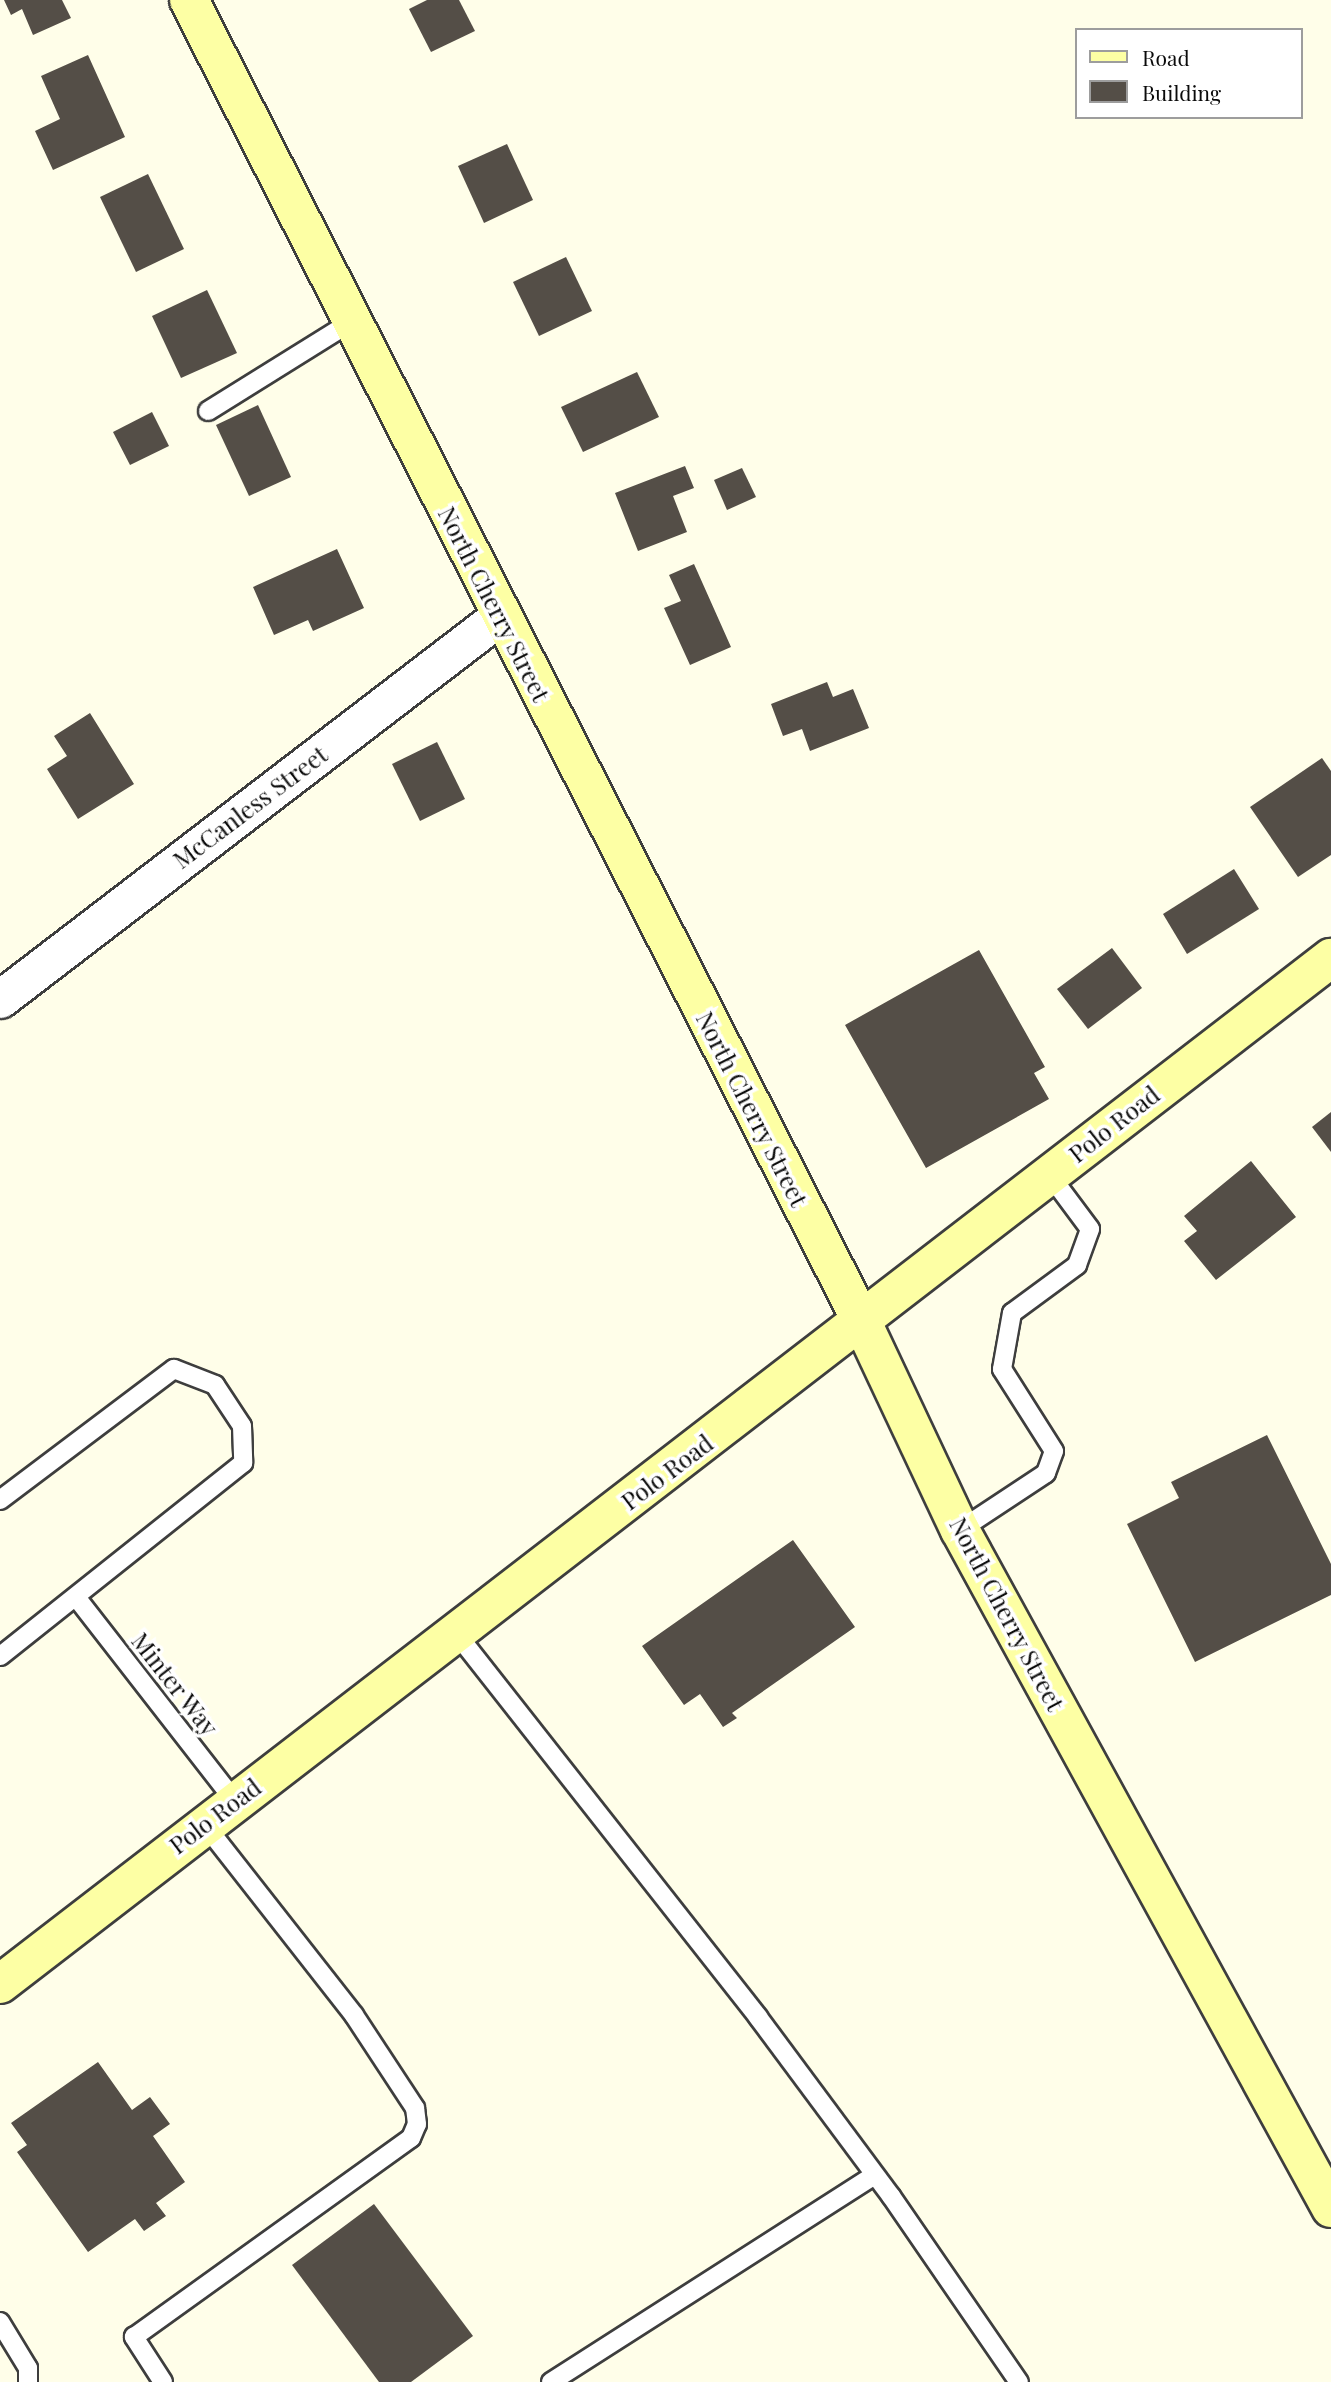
<!DOCTYPE html>
<html>
<head>
<meta charset="utf-8">
<style>
  body { margin:0 }
  #map { position:relative; width:1331px; height:2382px; overflow:hidden; background:#fffee9; font-family:"Playfair Display",serif }
  div>[style] { position:absolute }
  [style*='--x'] { left:calc(var(--x)*1px); top:calc(var(--y)*1px); width:calc(var(--w)*1px); rotate:calc(var(--a)*1deg) }
  .building>* { inset:0; background:#544e47 }
  .roads { filter:drop-shadow(2px 0 #3e3e3e) drop-shadow(-2px 0 #3e3e3e) drop-shadow(0 2px #3e3e3e) drop-shadow(0 -2px #3e3e3e) }
  .service>* { height:18px; margin:-9px; padding:0 9px; transform-origin:9px; border-radius:9px; background:#fff }
  .minor>* { height:37px; margin:-18.5px; padding:0 18.5px; transform-origin:18.5px; border-radius:18.5px; background:#fff }
  .secondary>* { height:38px; margin:-19px; padding:0 19px; transform-origin:19px; border-radius:19px; background:#fdffa4 }
  span { translate:-50% -50%; white-space:nowrap; text-align:center; line-height:1.15; -webkit-text-stroke:7px #fff; paint-order:stroke }
  .street-label { font-size:24px; color:#0b0b0b }
  .legend { position:absolute; left:1075px; top:28px; width:228px; height:91px; box-sizing:border-box; background:#fff; border:2px solid #9d9d9d; margin:0; padding:9px 12px; list-style:none; font-size:21px; color:#0b0b0b }
  .legend li { display:flex; align-items:center; gap:14px; height:35px }
  .legend b { width:35px; border:2px solid #9d9d9d }
</style>
</head>
<body>
<div id="map">
  <div class="building">
    <i style="clip-path:polygon(4px 0,62px 0,71px 18px,33px 35px,22px 9px,11px 15px)"></i>
    <i style="clip-path:polygon(427px 0,459px 0,475px 31px,431px 52px,409px 9px)"></i>
    <i style="clip-path:polygon(88px 55px,125px 137px,53px 170px,35px 131px,60px 119px,41px 76px)"></i>
    <i style="clip-path:polygon(507px 144px,533px 200px,484px 223px,458px 166px)"></i>
    <i style="clip-path:polygon(148px 174px,184px 249px,136px 272px,100px 197px)"></i>
    <i style="clip-path:polygon(566px 257px,592px 311px,539px 336px,513px 282px)"></i>
    <i style="clip-path:polygon(207px 290px,237px 353px,181px 378px,152px 316px)"></i>
    <i style="clip-path:polygon(637px 372px,659px 417px,583px 452px,561px 407px)"></i>
    <i style="clip-path:polygon(258px 405px,291px 477px,249px 496px,216px 425px)"></i>
    <i style="clip-path:polygon(152px 412px,169px 446px,130px 465px,113px 432px)"></i>
    <i style="clip-path:polygon(685px 466px,694px 488px,673px 496px,687px 532px,638px 551px,615px 493px)"></i>
    <i style="clip-path:polygon(742px 468px,756px 497px,727px 510px,714px 480px)"></i>
    <i style="clip-path:polygon(337px 549px,364px 608px,313px 631px,308px 620px,274px 635px,253px 587px)"></i>
    <i style="clip-path:polygon(694px 564px,731px 647px,690px 665px,664px 608px,681px 601px,669px 575px)"></i>
    <i style="clip-path:polygon(827px 682px,833px 697px,853px 689px,869px 728px,810px 751px,802px 729px,783px 736px,771px 704px)"></i>
    <i style="clip-path:polygon(90px 713px,134px 784px,78px 819px,47px 769px,67px 756px,54px 736px)"></i>
    <i style="clip-path:polygon(437px 742px,465px 799px,420px 821px,392px 764px)"></i>
    <i style="clip-path:polygon(1322px 758px,1331px 771px,1331px 855px,1298px 877px,1250px 807px)"></i>
    <i style="clip-path:polygon(1234px 869px,1259px 909px,1187px 954px,1163px 914px)"></i>
    <i style="clip-path:polygon(1112px 948px,1142px 988px,1088px 1029px,1057px 989px)"></i>
    <i style="clip-path:polygon(979px 950px,1045px 1067px,1034px 1073px,1049px 1099px,926px 1168px,845px 1025px)"></i>
    <i style="clip-path:polygon(1331px 1112px,1331px 1152px,1312px 1127px)"></i>
    <i style="clip-path:polygon(1251px 1161px,1296px 1217px,1216px 1280px,1184px 1241px,1197px 1231px,1184px 1216px)"></i>
    <i style="clip-path:polygon(1267px 1435px,1331px 1564px,1331px 1595px,1195px 1662px,1127px 1524px,1179px 1498px,1171px 1482px)"></i>
    <i style="clip-path:polygon(793px 1540px,855px 1627px,732px 1713px,737px 1718px,723px 1727px,700px 1694px,684px 1705px,642px 1646px)"></i>
    <i style="clip-path:polygon(98px 2062px,132px 2110px,150px 2097px,170px 2124px,153px 2136px,185px 2182px,156px 2203px,166px 2216px,144px 2231px,135px 2219px,88px 2252px,17px 2152px,27px 2145px,11px 2123px)"></i>
    <i style="clip-path:polygon(374px 2204px,473px 2336px,411px 2382px,379px 2382px,292px 2265px)"></i>
  </div>
  <div class="roads">
    <div class="service">
      <i style="--x:208;--y:411;--w:168;--a:-31.9"></i>
      <i style="--x:0;--y:1500;--w:218;--a:-37"></i>
      <i style="--x:174;--y:1369;--w:44;--a:21.3"></i>
      <i style="--x:215;--y:1385;--w:49;--a:56.6"></i>
      <i style="--x:242;--y:1426;--w:37;--a:88"></i>
      <i style="--x:243;--y:1463;--w:310;--a:141.5"></i>
      <i style="--x:960;--y:1530;--w:103;--a:-33.5"></i>
      <i style="--x:1046;--y:1473;--w:23;--a:-70"></i>
      <i style="--x:1054;--y:1451;--w:97;--a:-122.4"></i>
      <i style="--x:1002;--y:1369;--w:57;--a:-79.9"></i>
      <i style="--x:1012;--y:1313;--w:81;--a:-36.4"></i>
      <i style="--x:1077;--y:1265;--w:38;--a:-70"></i>
      <i style="--x:1090;--y:1229;--w:69;--a:-126.7"></i>
      <i style="--x:76;--y:1597;--w:259;--a:52.1"></i>
      <i style="--x:456;--y:1633;--w:489;--a:51.8"></i>
      <i style="--x:758;--y:2017;--w:223;--a:53.4"></i>
      <i style="--x:891;--y:2196;--w:226;--a:55.5"></i>
      <i style="--x:0;--y:2322;--w:54;--a:58.7"></i>
      <i style="--x:28;--y:2368;--w:14;--a:90"></i>
      <i style="--x:163;--y:2382;--w:54;--a:-122.8"></i>
      <i style="--x:134;--y:2337;--w:341;--a:-35.7"></i>
      <i style="--x:411;--y:2138;--w:15;--a:-67"></i>
      <i style="--x:417;--y:2124;--w:16;--a:-97"></i>
      <i style="--x:415;--y:2108;--w:111;--a:-123.3"></i>
      <i style="--x:354;--y:2015;--w:243;--a:-128.1"></i>
      <i style="--x:551;--y:2382;--w:384;--a:-32.6"></i>
    </div>
    <div class="minor">
      <i style="--x:0;--y:999;--w:630;--a:-37.45"></i>
    </div>
    <div class="secondary">
      <i style="--x:189;--y:0;--w:1483;--a:63.02"></i>
      <i style="--x:862;--y:1322;--w:230;--a:64.8"></i>
      <i style="--x:960;--y:1530;--w:773;--a:61.31"></i>
      <i style="--x:0;--y:1984;--w:1681;--a:-37.63"></i>
    </div>
  </div>
  <div class="street-label">
    <span style="left:494px;top:604px;rotate:63deg">North Cherry Street</span>
    <span style="left:250px;top:807px;rotate:-37deg">McCanless Street</span>
    <span style="left:752px;top:1109px;rotate:63deg">North Cherry Street</span>
    <span style="left:1114px;top:1124px;rotate:-38deg">Polo Road</span>
    <span style="left:667px;top:1472px;rotate:-37deg">Polo Road</span>
    <span style="left:1007px;top:1614px;rotate:62deg">North Cherry Street</span>
    <span style="left:175px;top:1684px;rotate:52deg">Minter Way</span>
    <span style="left:215px;top:1816px;rotate:-37deg">Polo Road</span>
  </div>
  <ul class="legend">
  <li><b style="height:9px;background:#fdffa4"></b>Road</li>
  <li><b style="height:19px;background:#544e47"></b>Building</li>
  </ul>
</div>
</body>
</html>
